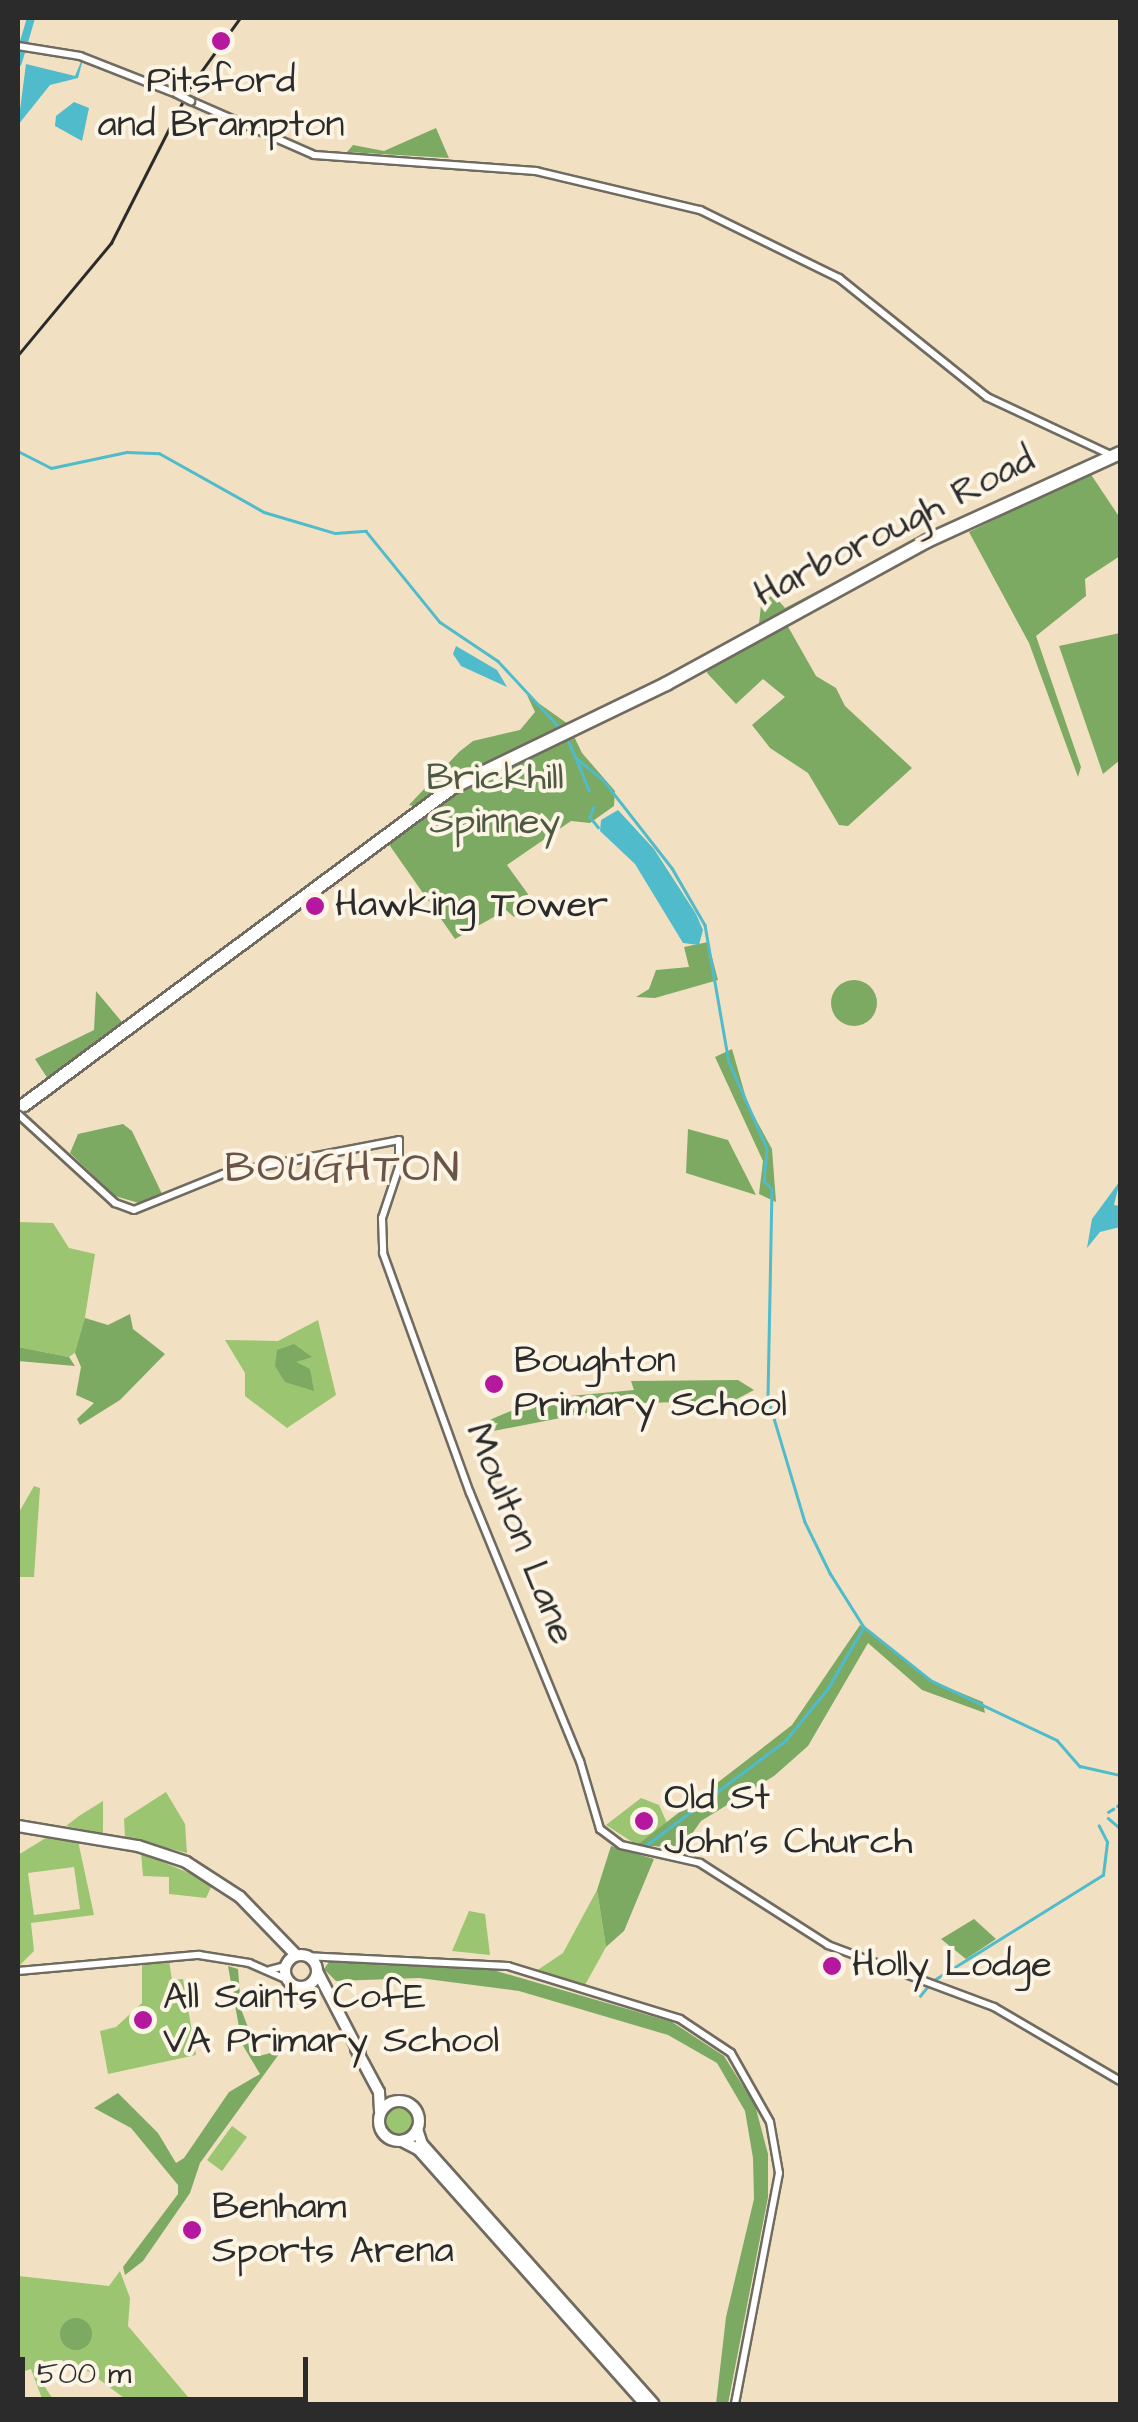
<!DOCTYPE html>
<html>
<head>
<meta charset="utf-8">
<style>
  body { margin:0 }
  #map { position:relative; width:1138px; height:2422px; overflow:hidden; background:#f1e1c2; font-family:"Architects Daughter",sans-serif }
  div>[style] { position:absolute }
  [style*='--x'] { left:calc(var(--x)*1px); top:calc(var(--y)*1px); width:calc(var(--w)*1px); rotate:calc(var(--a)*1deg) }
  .green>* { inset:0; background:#9bc571 }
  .round { border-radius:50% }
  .forest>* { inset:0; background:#7caa63 }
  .water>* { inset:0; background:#4fbbcb }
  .stream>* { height:2.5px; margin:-1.25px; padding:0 1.25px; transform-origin:1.25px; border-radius:1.25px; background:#4fbbcb }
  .river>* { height:8px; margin:-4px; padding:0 4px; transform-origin:4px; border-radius:4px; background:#4fbbcb }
  .roads { filter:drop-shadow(2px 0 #706b60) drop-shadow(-2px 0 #706b60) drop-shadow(0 2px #706b60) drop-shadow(0 -2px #706b60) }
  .minor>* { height:6px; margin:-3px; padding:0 3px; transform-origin:3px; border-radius:3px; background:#fff }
  .major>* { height:10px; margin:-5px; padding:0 5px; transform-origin:5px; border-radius:5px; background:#fff }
  .major>.ring { margin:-5px; padding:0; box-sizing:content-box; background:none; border:10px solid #fff; border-radius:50% }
  .highway>* { height:12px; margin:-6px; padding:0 6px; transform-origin:6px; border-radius:6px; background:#fff }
  .rail>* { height:2.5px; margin:-1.25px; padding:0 1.25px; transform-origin:1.25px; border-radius:1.25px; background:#2b2b2b }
  .bridges { filter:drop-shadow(2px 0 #706b60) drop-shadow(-2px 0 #706b60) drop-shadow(0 2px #706b60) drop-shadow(0 -2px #706b60) }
  .minor-bridge>* { height:6px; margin:-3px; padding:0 3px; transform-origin:3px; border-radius:3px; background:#fff }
  .dots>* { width:28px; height:28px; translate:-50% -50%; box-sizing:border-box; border:5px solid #fcf5e5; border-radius:50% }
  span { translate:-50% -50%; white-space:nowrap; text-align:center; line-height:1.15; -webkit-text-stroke:8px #fcf5e5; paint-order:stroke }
  .poi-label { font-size:38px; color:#2b2b2b }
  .left { translate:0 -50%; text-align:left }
  .street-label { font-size:38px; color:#2b2b2b }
  .park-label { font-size:38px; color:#4d5940 }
  .quarter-label { font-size:42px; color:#6a5448; letter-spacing:2.5px }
  .frame { position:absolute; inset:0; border:20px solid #2b2b2b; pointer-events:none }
  .scale { position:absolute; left:20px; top:2357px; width:288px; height:45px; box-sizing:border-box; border:5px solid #2b2b2b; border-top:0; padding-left:12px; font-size:30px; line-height:35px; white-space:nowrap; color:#2b2b2b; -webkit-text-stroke:8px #fcf5e5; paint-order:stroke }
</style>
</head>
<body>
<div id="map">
  <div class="green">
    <i style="clip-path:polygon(18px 1222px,53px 1223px,69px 1248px,95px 1254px,80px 1349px,69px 1357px,18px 1347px)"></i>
    <i style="clip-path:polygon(318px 1320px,336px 1395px,287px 1428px,245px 1396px,245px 1373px,225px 1340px,278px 1341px)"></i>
    <i style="clip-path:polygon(34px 1486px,40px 1488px,34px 1577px,18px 1577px,18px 1514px)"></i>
    <i style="clip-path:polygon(166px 1792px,185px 1824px,187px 1853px,125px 1837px,124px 1819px)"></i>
    <i style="clip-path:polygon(641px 1798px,659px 1805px,667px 1823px,637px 1845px,606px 1825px)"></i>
    <i style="clip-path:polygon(103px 1801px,103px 1834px,66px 1826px,79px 1816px)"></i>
    <i style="clip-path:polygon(evenodd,49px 1836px,78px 1841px,94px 1915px,31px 1923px,34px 1951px,18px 1967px,18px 1855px,49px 1836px,74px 1867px,80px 1909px,34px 1915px,28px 1873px,74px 1867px)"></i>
    <i style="clip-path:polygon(141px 1853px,213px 1883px,206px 1898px,169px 1894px,169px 1877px,143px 1876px)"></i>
    <i style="clip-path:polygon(597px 1890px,606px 1947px,585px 1985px,536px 1971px,563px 1953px)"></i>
    <i style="clip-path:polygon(469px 1911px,485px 1914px,490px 1955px,452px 1951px)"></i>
    <i style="clip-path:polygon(169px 1960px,172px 1980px,183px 1979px,196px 2055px,108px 2074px,100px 2031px,116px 2027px,142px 2003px,142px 1964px)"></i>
    <i class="round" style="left:382px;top:2105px;width:34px;height:34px"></i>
    <i style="clip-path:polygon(232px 2126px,247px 2137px,222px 2171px,207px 2160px)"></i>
    <i style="clip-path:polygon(120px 2271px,130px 2298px,128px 2326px,194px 2404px,132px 2404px,88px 2371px,51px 2366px,36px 2373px,56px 2404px,44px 2404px,31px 2369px,18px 2373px,18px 2276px,109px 2286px)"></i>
  </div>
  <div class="forest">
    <i style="clip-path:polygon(436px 128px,449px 158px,347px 152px,353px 145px,384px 151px)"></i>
    <i style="clip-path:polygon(1090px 473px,1120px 518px,1120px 556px,1085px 579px,1086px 596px,1036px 636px,1081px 767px,1078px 777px,1029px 643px,969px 532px)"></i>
    <i style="clip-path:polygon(877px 560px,883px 574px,782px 616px,816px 676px,836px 688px,845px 706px,912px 768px,848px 826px,839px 825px,808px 773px,770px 748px,752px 725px,785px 697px,763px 679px,736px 704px,707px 673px,711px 653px,759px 624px,761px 605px,773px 594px,785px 608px)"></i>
    <i style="clip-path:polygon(1120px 633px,1120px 760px,1103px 774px,1059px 646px)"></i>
    <i style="clip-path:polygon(527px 695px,568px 724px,582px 753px,615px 791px,614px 806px,590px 823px,571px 821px,507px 865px,528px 894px,522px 910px,514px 917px,506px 910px,455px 939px,388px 843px,423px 808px,409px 805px,459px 752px,473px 741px,520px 730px,535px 712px)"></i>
    <i style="clip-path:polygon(708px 942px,718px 980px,655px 998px,636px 997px,649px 989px,656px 970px,689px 967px,684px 947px)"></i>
    <i class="round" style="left:831px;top:980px;width:46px;height:46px"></i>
    <i style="clip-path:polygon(96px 991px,127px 1028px,48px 1079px,35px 1059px,94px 1030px)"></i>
    <i style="clip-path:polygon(732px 1049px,748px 1105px,772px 1149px,776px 1202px,759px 1194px,763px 1161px,715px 1057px)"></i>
    <i style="clip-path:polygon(123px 1124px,132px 1131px,164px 1198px,142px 1204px,115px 1196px,70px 1153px,78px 1134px)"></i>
    <i style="clip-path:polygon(688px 1129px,728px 1140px,756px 1195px,686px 1173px)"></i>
    <i style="clip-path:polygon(130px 1314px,133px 1329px,165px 1354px,120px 1400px,80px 1425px,77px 1419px,94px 1403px,76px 1395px,81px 1367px,75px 1353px,85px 1318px,108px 1325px)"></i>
    <i style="clip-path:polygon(294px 1344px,312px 1357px,296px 1362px,310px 1369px,314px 1391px,285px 1382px,275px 1366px,277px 1350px)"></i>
    <i style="clip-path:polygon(18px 1347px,69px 1357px,75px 1366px,18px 1361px)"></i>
    <i style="clip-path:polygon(738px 1380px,754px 1390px,733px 1401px,637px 1403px,483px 1433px,480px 1424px,539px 1399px,634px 1390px,631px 1381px)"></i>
    <i style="clip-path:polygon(860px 1625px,932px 1681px,983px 1702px,985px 1713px,922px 1690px,868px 1643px,808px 1746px,774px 1776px,701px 1821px,682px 1848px,637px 1845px,792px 1725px)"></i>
    <i style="clip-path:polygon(611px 1846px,654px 1859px,624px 1931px,606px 1947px,597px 1890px)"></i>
    <i style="clip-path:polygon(974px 1919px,996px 1939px,966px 1959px,941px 1939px)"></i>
    <i style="clip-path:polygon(329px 1962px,493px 1970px,672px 2022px,724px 2056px,755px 2105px,768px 2154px,768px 2197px,728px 2404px,716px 2404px,726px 2317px,754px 2199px,753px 2158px,745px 2111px,717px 2063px,668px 2035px,519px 1991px,419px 1978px,336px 1981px,324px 1969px)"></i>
    <i style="clip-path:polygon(228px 1966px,238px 1969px,241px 2009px,259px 2056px,282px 2050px,200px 2163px,190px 2193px,143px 2261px,125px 2275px,123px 2267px,178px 2194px,178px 2185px,131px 2128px,94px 2108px,118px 2093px,158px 2133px,176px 2163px,184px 2158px,229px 2092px,260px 2074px,242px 2044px)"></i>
    <i class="round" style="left:60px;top:2318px;width:32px;height:32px"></i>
  </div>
  <div class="water">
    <i style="clip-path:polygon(85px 52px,78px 78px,50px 85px,18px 125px,26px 64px,75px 76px)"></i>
    <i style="clip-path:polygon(74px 102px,89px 108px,82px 141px,55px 126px,56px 116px)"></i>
    <i style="clip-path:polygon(456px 646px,497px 670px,507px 687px,461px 666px,453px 654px)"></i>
    <i style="clip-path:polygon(618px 810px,654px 849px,696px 914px,703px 930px,699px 945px,683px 943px,635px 864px,600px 831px,601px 820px)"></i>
    <i style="clip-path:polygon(1120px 1181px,1114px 1205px,1120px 1206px,1120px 1227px,1100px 1232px,1087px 1248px,1092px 1219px)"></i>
  </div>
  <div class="stream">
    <i style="--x:18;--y:451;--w:37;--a:27"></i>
    <i style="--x:51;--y:468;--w:78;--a:-11.9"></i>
    <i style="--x:127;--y:452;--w:32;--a:2"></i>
    <i style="--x:159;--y:453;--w:120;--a:29.3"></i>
    <i style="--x:264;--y:512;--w:74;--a:16.5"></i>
    <i style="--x:335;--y:533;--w:31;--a:-4"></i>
    <i style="--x:366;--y:531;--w:117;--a:50.9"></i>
    <i style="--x:440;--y:622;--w:70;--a:33.9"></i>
    <i style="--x:498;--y:661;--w:93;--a:47.2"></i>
    <i style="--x:568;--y:740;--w:20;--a:66"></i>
    <i style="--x:576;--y:758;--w:36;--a:39"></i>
    <i style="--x:604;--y:781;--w:110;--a:52"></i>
    <i style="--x:672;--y:868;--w:66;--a:59.9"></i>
    <i style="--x:705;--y:925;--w:139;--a:80.1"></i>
    <i style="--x:729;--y:1062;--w:94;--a:66.2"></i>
    <i style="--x:767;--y:1148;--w:33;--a:95"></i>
    <i style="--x:764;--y:1181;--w:11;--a:45"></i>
    <i style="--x:772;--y:1189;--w:209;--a:91.1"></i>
    <i style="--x:768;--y:1398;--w:129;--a:73.4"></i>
    <i style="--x:805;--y:1522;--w:57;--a:63.9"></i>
    <i style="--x:830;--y:1573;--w:64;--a:57.8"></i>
    <i style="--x:864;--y:1627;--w:87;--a:38.5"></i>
    <i style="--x:932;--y:1681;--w:138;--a:25.3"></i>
    <i style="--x:1057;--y:1740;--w:35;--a:49"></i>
    <i style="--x:1080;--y:1766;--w:41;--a:12.7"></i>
    <i style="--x:576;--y:758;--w:35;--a:68"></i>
    <i style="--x:594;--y:807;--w:11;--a:112"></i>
    <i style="--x:590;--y:817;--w:13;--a:51"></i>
    <i style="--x:1117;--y:1806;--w:4;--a:-34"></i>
    <i style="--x:1108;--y:1812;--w:6;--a:-31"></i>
    <i style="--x:1108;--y:1818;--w:16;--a:40"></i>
    <i style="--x:645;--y:1846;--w:175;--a:-36.9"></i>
    <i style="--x:785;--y:1741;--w:68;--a:-50.9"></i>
    <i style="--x:828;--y:1688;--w:69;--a:-59.7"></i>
    <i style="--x:934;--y:1980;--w:199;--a:-31.9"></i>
    <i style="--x:1103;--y:1875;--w:33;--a:-83"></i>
    <i style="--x:1107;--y:1842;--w:18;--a:-117"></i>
    <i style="--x:920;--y:1996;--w:13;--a:-51"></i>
  </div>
  <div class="river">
    <i style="--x:18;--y:62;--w:46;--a:-73.5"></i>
  </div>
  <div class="roads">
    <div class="minor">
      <i style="--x:18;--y:46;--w:63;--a:9.2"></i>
      <i style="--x:80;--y:56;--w:104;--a:21.4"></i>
      <i style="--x:191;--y:101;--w:134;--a:23.7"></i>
      <i style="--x:314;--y:155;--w:223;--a:4.1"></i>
      <i style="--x:536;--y:171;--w:169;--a:13.4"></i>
      <i style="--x:700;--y:210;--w:155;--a:26.1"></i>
      <i style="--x:839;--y:278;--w:190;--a:38.8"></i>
      <i style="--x:987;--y:397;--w:137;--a:25.1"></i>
      <i style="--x:18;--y:1114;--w:132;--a:42.5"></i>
      <i style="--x:115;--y:1203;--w:20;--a:20"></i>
      <i style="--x:134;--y:1210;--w:96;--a:-22"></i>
      <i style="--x:223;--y:1174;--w:179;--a:-10.9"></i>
      <i style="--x:399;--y:1140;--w:27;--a:90"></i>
      <i style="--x:399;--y:1167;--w:54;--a:108.4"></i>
      <i style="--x:382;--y:1218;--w:35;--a:88"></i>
      <i style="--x:383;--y:1253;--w:255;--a:70.1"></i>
      <i style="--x:470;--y:1493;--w:290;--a:67.7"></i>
      <i style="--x:580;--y:1761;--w:71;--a:73.6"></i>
      <i style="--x:600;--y:1829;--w:26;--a:37"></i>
      <i style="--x:621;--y:1845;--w:81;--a:12.8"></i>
      <i style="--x:700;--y:1863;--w:152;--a:32.6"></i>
      <i style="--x:828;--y:1945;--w:177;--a:20.5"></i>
      <i style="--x:994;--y:2007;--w:146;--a:30.4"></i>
      <i style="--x:304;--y:1956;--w:204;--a:2.8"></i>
      <i style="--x:508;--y:1966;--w:180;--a:17.1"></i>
      <i style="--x:680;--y:2019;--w:61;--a:33.7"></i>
      <i style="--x:731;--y:2053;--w:79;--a:60.5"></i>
      <i style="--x:770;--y:2122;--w:52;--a:80"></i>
      <i style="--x:779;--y:2173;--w:235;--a:100.8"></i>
      <i style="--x:270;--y:1970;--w:16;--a:-15"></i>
      <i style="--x:18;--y:1971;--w:182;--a:-5.1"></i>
      <i style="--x:199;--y:1955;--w:51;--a:9.1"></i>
      <i style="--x:249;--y:1963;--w:43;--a:23.6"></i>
    </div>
    <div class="major">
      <i style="--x:18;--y:1826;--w:122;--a:9.5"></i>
      <i style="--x:138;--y:1846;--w:51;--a:18.4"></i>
      <i style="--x:186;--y:1862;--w:64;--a:32.9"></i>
      <i style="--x:240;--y:1897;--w:81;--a:46"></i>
      <i class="ring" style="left:285px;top:1955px;width:22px;height:22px"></i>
      <i style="--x:317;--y:1971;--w:93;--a:62.6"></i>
      <i style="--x:356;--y:2049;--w:49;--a:61.9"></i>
      <i style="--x:379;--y:2092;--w:19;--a:87"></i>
      <i class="ring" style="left:379px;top:2101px;width:30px;height:30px"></i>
      <i style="--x:417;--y:2129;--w:16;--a:72"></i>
      <i style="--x:422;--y:2144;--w:348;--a:48.3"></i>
      <i style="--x:402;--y:2141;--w:18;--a:27"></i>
      <i style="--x:418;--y:2149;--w:341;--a:48.3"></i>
    </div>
    <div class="highway">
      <i style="--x:24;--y:1105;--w:534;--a:-36.55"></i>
      <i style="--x:453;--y:787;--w:237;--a:-25.8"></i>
      <i style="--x:666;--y:684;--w:298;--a:-28.7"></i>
      <i style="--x:927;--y:541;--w:212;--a:-24.5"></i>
    </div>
  </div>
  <div class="rail">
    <i style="--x:18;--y:355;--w:146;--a:-50.3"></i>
    <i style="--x:111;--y:243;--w:175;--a:-63.1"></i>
    <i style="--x:190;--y:87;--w:85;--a:-54.1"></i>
  </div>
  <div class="bridges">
    <div class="minor-bridge">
      <i style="--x:177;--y:94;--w:16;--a:27"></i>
    </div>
  </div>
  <div class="dots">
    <i style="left:221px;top:41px;background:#b5179e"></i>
    <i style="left:315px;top:906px;background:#b5179e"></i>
    <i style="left:494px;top:1384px;background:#b5179e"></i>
    <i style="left:644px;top:1821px;background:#b5179e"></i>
    <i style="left:832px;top:1966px;background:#b5179e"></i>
    <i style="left:143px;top:2020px;background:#b5179e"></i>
    <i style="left:192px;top:2230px;background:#b5179e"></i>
  </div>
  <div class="poi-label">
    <span style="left:221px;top:104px">Pitsford<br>and Brampton</span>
    <span class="left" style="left:335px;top:906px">Hawking Tower</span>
    <span class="left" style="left:514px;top:1384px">Boughton<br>Primary School</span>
    <span class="left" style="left:664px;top:1821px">Old St<br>John's Church</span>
    <span class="left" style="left:852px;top:1966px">Holly Lodge</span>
    <span class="left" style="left:163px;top:2020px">All Saints CofE<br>VA Primary School</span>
    <span class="left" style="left:212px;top:2230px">Benham<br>Sports Arena</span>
  </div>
  <div class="street-label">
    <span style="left:895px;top:528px;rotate:-27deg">Harborough Road</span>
    <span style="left:519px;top:1534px;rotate:68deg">Moulton Lane</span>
  </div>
  <div class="park-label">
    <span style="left:495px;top:801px">Brickhill<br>Spinney</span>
  </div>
  <div class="quarter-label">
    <span style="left:343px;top:1169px">BOUGHTON</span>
  </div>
  <div class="frame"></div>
  <div class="scale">500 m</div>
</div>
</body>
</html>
